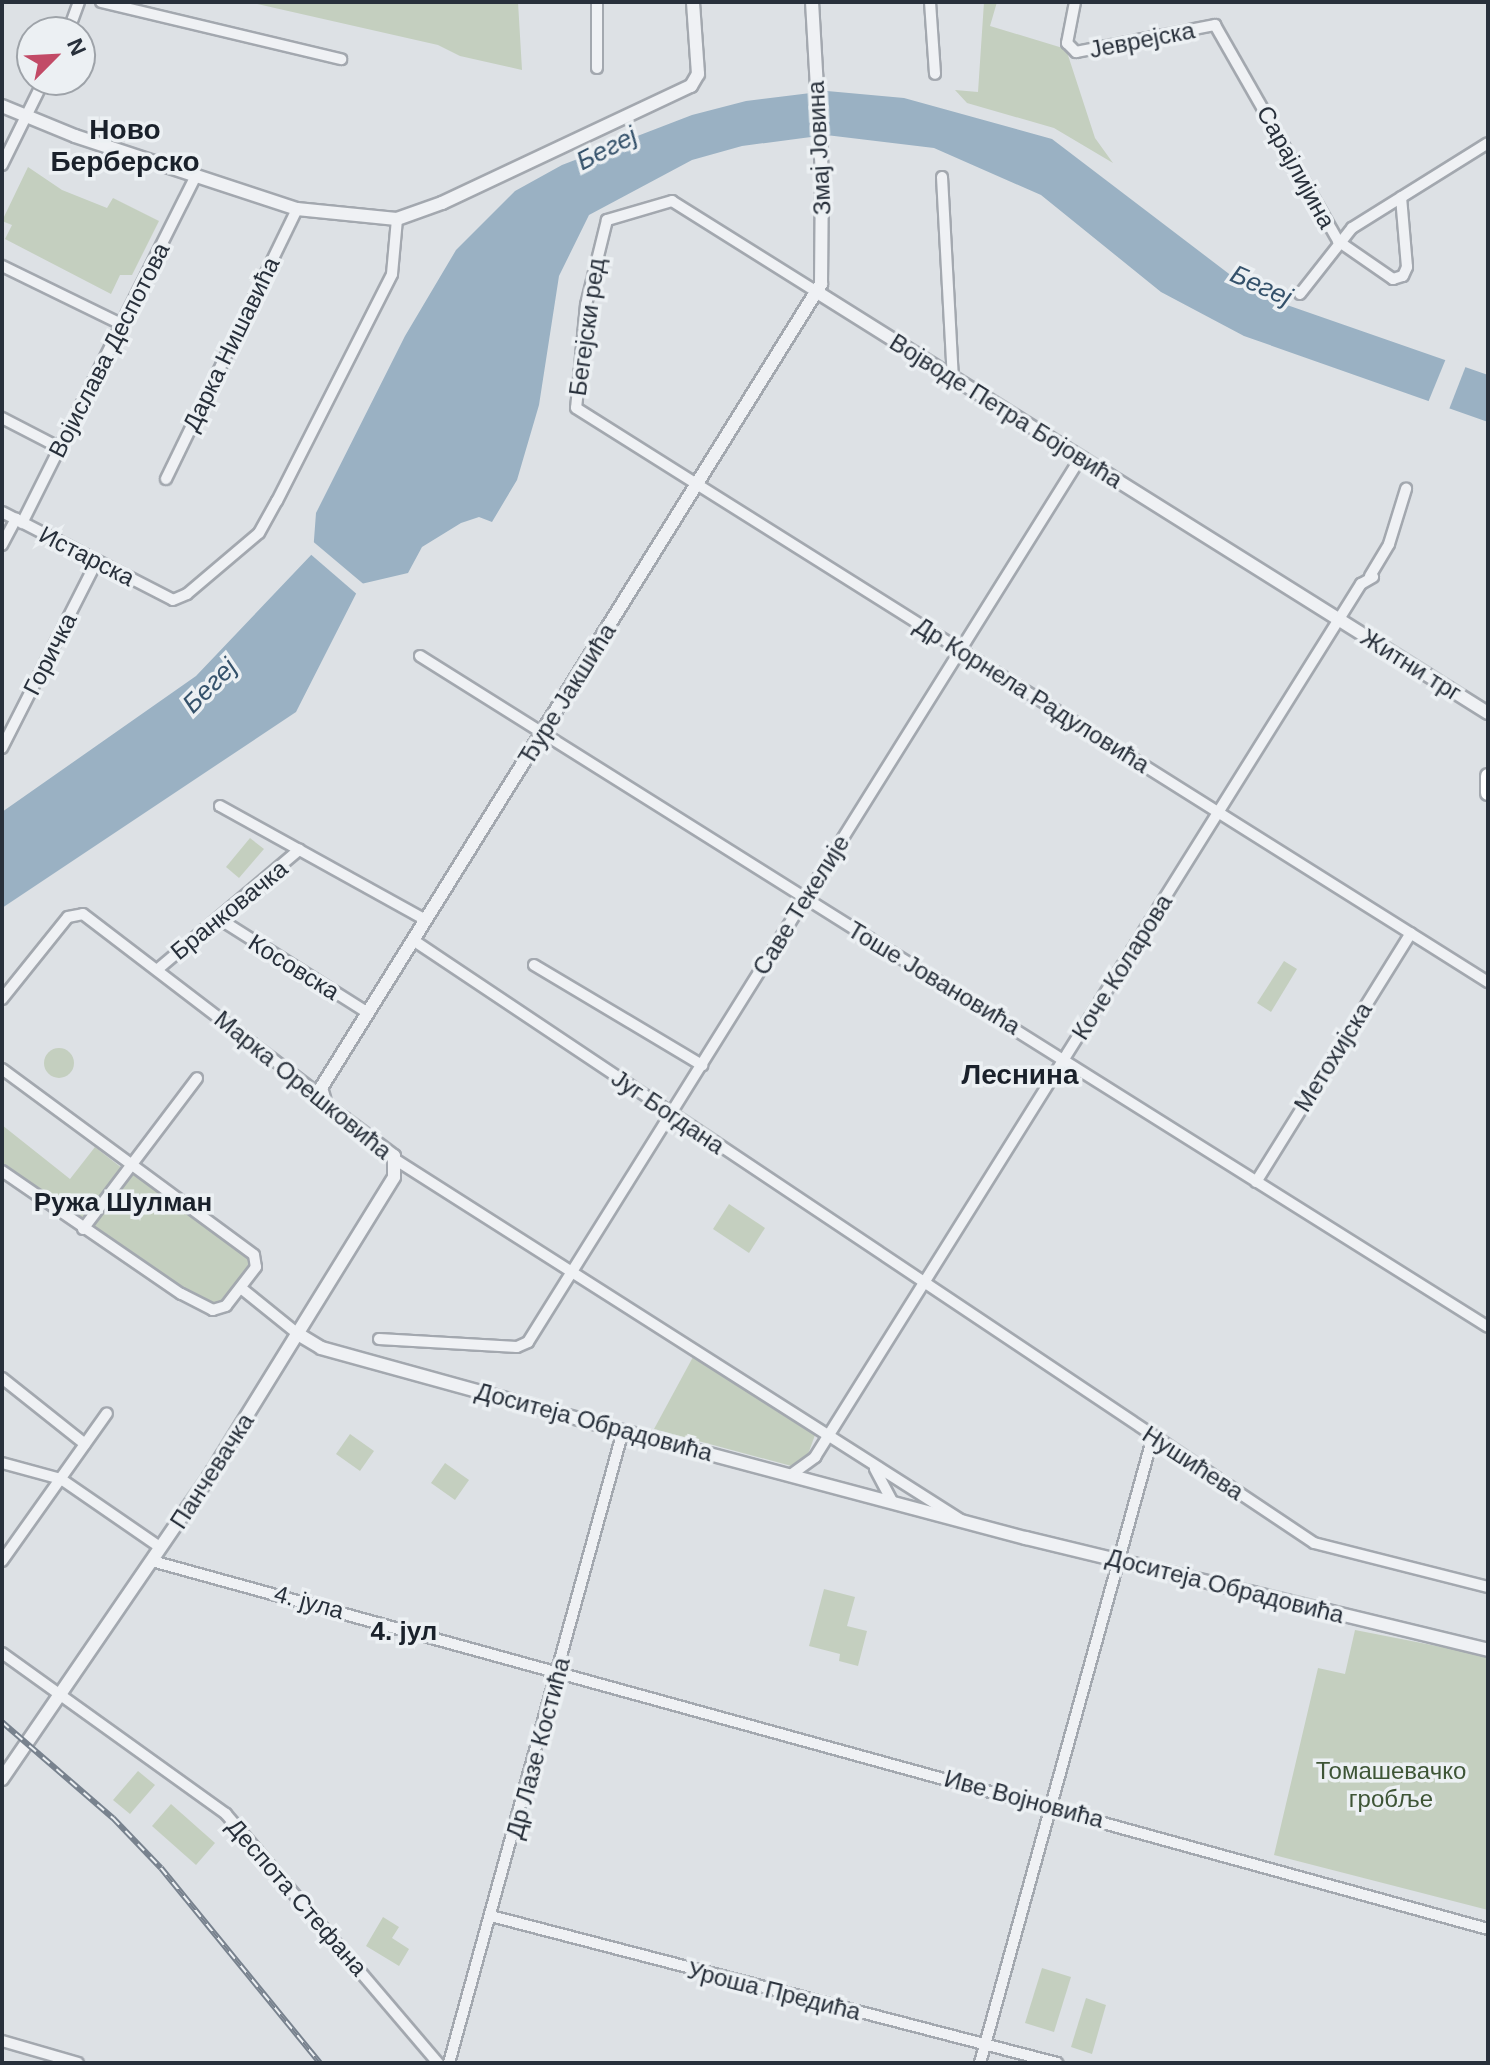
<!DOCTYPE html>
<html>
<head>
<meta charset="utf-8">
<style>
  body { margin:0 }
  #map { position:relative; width:1490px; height:2065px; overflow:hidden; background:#dde1e5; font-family:Arial,sans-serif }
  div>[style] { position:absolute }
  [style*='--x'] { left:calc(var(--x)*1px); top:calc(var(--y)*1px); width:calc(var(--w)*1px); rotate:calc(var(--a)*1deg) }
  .green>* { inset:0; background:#c4cfbf }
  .round { border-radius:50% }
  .water>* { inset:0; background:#9ab1c3 }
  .pier>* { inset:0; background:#dde1e5 }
  .roads { filter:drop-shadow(2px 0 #a3a8af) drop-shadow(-2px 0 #a3a8af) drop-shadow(0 2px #a3a8af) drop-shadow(0 -2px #a3a8af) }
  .minor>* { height:10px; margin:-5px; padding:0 5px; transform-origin:5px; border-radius:5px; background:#eff1f4 }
  .tertiary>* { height:12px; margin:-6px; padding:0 6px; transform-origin:6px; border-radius:6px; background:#eff1f4 }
  .secondary>* { height:14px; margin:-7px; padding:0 7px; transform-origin:7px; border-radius:7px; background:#fff }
  .rail>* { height:6px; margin-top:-3px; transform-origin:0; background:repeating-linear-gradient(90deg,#ecf0f3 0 9px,#78828e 0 18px); box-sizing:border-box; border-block:2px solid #78828e }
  span { translate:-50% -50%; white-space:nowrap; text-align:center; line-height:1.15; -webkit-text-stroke:7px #ecf0f3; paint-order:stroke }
  .street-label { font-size:24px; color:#28303b }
  .park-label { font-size:24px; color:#3e5536 }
  .water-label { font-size:26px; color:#35526b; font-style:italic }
  .neighbourhood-label { font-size:26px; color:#1a212b; font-weight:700 }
  .quarter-label { font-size:28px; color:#1a212b; font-weight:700 }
  .frame { position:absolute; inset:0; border:4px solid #28303b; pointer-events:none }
  .north { position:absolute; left:16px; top:16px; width:80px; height:80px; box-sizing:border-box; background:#ecf0f3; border:2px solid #9ea3a9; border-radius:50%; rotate:66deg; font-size:22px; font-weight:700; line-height:32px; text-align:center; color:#28303b }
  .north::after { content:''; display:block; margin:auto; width:28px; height:36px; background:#c24a66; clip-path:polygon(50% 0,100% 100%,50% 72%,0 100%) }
</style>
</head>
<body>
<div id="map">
  <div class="green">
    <i style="clip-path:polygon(248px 2px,518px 2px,522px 70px,460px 56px,438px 45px)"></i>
    <i style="clip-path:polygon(984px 2px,997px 2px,990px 26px,1066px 49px,1095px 138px,1113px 163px,1054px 128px,967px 103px,955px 90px,978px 92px)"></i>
    <i style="clip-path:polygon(28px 167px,62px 190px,107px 208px,113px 198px,159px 221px,132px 275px,120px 275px,111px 294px,5px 239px,12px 225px,2px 221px)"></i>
    <i style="clip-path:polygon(250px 838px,264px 849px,239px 878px,226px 867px)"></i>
    <i style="clip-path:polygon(1284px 961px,1297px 969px,1271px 1012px,1257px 1003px)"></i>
    <i class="round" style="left:44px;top:1048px;width:30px;height:30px"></i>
    <i style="clip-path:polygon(2px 1125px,70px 1179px,95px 1147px,127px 1172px,83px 1227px,2px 1164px)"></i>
    <i style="clip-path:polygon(133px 1172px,253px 1262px,218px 1304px,182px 1289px,88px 1228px)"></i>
    <i style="clip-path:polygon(729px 1204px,765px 1228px,749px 1253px,713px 1229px)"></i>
    <i style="clip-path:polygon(693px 1357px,815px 1435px,806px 1460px,795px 1467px,654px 1429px)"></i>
    <i style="clip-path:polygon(350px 1434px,374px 1451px,360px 1471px,336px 1454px)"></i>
    <i style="clip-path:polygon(445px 1463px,469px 1480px,455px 1500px,431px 1483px)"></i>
    <i style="clip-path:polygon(824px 1589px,855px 1597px,847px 1626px,867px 1631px,858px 1666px,839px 1661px,840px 1654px,809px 1646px)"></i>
    <i style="clip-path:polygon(1355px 1630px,1488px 1656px,1488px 1910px,1274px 1855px,1318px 1668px,1345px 1674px)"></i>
    <i style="clip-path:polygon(138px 1771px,155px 1785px,130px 1814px,113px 1800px)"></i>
    <i style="clip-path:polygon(171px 1804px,215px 1843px,196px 1865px,152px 1826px)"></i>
    <i style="clip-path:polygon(383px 1917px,399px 1927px,392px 1938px,409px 1949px,399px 1966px,366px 1946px)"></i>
    <i style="clip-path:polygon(1042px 1968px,1071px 1977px,1054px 2032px,1025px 2023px)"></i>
    <i style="clip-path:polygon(1086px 1998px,1106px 2005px,1092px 2054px,1071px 2047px)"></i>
  </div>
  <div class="water">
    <i style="clip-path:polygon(827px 91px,904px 98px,1052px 139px,1241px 283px,1287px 305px,1488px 375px,1488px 422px,1244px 336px,1161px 292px,1041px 195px,934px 148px,826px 135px,742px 146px,692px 160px,589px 215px,559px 276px,539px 405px,517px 480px,492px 522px,479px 517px,461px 523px,422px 547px,408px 573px,361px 584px,296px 712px,2px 908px,2px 812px,196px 676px,313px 553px,316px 513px,405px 336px,456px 250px,515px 191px,562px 165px,692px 115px,746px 101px)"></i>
  </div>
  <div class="pier">
    <i style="clip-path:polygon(1447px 356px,1467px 363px,1448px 412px,1427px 405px)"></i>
    <i style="clip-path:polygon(310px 539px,367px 587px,359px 596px,308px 552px)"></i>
  </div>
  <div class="roads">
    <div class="minor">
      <i style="--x:101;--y:2;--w:247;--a:13.4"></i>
      <i style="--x:930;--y:2;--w:72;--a:86"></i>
      <i style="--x:1075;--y:2;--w:42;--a:101"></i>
      <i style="--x:1067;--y:43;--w:13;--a:45"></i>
      <i style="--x:1076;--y:52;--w:142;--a:-11"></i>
      <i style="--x:1215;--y:25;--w:249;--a:60.3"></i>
      <i style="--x:1338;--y:241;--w:67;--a:34.6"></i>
      <i style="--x:1393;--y:279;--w:10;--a:-17"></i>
      <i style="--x:1403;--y:276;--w:10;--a:-66"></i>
      <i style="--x:1407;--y:267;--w:70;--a:-94.9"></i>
      <i style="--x:68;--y:32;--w:32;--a:-70"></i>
      <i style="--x:597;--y:68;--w:66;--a:-90"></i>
      <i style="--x:2;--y:165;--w:95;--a:-63.7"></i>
      <i style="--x:942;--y:177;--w:200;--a:86.9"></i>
      <i style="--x:2;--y:266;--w:132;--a:26"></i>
      <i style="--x:817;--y:292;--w:171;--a:-147.9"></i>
      <i style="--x:672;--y:201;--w:68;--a:163.7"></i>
      <i style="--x:607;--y:220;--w:88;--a:103.9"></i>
      <i style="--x:586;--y:305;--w:103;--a:95.5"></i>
      <i style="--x:576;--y:408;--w:1078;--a:32.19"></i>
      <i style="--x:1300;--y:294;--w:84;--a:-51.8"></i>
      <i style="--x:1352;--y:228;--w:160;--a:-32"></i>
      <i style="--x:2;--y:418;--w:65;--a:27.3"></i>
      <i style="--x:166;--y:479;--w:300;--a:-64.1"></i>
      <i style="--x:2;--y:512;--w:192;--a:27.2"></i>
      <i style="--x:173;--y:600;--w:15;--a:-23"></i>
      <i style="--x:187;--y:594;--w:94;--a:-40.3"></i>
      <i style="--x:259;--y:533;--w:37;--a:-61"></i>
      <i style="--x:277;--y:501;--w:254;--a:-63.1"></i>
      <i style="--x:392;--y:274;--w:55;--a:-84.8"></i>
      <i style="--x:22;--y:523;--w:387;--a:-63.4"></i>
      <i style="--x:2;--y:545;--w:30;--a:-62"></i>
      <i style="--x:1370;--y:576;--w:37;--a:-59"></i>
      <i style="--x:1389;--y:544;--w:58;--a:-72.8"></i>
      <i style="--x:420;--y:656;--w:1261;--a:32.14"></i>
      <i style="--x:2;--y:748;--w:210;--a:-63.1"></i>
      <i style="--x:220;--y:806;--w:235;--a:29"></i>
      <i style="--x:221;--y:920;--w:174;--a:32.3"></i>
      <i style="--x:413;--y:940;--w:1084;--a:33.79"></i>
      <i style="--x:1314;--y:1543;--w:179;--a:14.2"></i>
      <i style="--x:534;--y:965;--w:196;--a:30.8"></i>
      <i style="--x:158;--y:969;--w:185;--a:-40.2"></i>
      <i style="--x:2;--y:999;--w:105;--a:-51.2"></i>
      <i style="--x:68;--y:917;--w:15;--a:-11"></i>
      <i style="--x:83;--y:914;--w:300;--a:37.4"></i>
      <i style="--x:2;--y:1069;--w:313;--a:36.4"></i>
      <i style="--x:254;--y:1255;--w:12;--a:81"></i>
      <i style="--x:256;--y:1267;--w:49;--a:127.6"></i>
      <i style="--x:226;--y:1306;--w:14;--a:163"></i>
      <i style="--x:213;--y:1310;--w:36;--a:-153"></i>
      <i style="--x:181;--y:1294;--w:217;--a:-145.5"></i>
      <i style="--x:396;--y:1160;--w:670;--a:32.5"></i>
      <i style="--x:1256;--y:1182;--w:293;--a:-58.1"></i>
      <i style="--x:83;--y:1229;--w:189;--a:-52.9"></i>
      <i style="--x:241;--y:1288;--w:73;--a:38.9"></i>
      <i style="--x:379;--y:1339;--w:138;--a:3.3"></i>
      <i style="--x:517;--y:1347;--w:12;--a:-24"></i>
      <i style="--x:528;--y:1342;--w:1044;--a:-58"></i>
      <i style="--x:2;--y:1378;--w:106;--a:38.5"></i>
      <i style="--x:2;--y:1463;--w:61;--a:15.2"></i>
      <i style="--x:61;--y:1479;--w:121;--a:34.6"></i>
      <i style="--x:875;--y:1469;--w:38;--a:62"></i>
      <i style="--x:792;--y:1474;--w:29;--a:-36"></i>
      <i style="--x:815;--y:1457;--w:1030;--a:-57.98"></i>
      <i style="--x:1361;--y:584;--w:14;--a:-30"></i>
      <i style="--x:2;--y:1561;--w:181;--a:-54.6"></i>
      <i style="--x:152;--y:1561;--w:1386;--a:15.4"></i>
      <i style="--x:2;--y:1653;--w:276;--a:35.7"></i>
      <i style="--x:226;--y:1814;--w:327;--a:49.6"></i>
      <i style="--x:491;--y:1916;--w:585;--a:14.56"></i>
      <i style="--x:2;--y:2041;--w:79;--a:16.1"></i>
      <i style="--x:449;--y:2063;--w:656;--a:-74.61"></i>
      <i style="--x:980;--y:2063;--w:650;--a:-74.57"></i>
    </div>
    <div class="tertiary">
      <i style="--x:2;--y:106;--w:79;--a:22.3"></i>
      <i style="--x:75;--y:136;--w:234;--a:18.2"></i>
      <i style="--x:297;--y:209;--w:100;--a:5.7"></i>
      <i style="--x:397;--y:219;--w:48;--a:-19.6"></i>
      <i style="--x:442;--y:203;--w:275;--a:-25.2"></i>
      <i style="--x:691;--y:86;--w:14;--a:-60"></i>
      <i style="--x:698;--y:74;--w:72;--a:-94"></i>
      <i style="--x:817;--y:292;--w:792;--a:32.11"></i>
      <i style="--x:298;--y:1334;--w:27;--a:31"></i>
      <i style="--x:321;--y:1348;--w:313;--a:15.4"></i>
      <i style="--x:623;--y:1431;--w:417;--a:14.9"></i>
      <i style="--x:1026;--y:1538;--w:475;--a:13.6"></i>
      <i style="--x:2;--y:1779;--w:363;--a:-55.6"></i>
      <i style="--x:207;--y:1480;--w:356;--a:-58.3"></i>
      <i style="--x:394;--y:1177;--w:21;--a:-90"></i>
      <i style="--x:394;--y:1156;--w:85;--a:-143.1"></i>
      <i style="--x:326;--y:1105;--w:18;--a:-106"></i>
      <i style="--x:321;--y:1088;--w:947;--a:-58.12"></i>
      <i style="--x:821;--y:284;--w:109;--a:-89.5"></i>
      <i style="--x:822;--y:175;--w:173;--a:-93.3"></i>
    </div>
    <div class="secondary">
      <i style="--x:1488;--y:776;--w:17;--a:90"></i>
    </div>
  </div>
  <div class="rail">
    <i style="--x:2;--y:1722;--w:147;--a:40.9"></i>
    <i style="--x:113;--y:1818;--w:69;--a:46.2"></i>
    <i style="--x:161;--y:1868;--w:252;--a:50.8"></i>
  </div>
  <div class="street-label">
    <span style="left:1142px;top:40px;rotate:-11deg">Јеврејска</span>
    <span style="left:819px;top:148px;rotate:-93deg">Змај Јовина</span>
    <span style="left:1296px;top:167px;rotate:61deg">Сарајлијина</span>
    <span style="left:587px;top:327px;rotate:-82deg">Бегејски ред</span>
    <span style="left:231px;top:344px;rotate:-64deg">Дарка Нишавића</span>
    <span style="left:109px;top:350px;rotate:-63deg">Војислава Деспотова</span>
    <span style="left:1006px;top:411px;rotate:32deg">Војводе Петра Бојовића</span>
    <span style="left:87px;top:556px;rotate:27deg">Истарска</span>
    <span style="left:50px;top:654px;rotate:-63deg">Горичка</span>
    <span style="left:1411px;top:665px;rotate:32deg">Житни трг</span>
    <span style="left:567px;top:694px;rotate:-58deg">Ђуре Јакшића</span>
    <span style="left:1032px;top:695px;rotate:32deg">Др Корнела Радуловића</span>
    <span style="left:801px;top:905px;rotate:-58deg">Саве Текелије</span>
    <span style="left:229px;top:910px;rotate:-39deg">Бранковачка</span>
    <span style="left:294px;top:967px;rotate:32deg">Косовска</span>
    <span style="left:1122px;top:967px;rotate:-58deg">Коче Коларова</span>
    <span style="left:934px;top:978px;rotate:31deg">Тоше Јовановића</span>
    <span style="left:1333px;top:1057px;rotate:-58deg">Метохијска</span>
    <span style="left:303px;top:1085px;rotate:39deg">Марка Орешковића</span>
    <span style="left:668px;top:1112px;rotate:34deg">Југ Богдана</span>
    <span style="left:594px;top:1422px;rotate:15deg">Доситеја Обрадовића</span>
    <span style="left:1193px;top:1463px;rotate:33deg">Нушићева</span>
    <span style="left:212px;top:1471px;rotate:-57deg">Панчевачка</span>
    <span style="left:1225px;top:1586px;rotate:14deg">Доситеја Обрадовића</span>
    <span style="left:309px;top:1602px;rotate:15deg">4. јула</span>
    <span style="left:538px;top:1748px;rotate:-75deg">Др Лазе Костића</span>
    <span style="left:1024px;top:1799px;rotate:15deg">Иве Војновића</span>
    <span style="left:297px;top:1897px;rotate:49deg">Деспота Стефана</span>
    <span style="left:774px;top:1991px;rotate:14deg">Уроша Предића</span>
  </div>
  <div class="park-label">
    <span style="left:1391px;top:1785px">Томашевачко<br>гробље</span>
  </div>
  <div class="water-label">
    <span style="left:607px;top:149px;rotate:-27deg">Бегеј</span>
    <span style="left:1261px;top:286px;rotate:24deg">Бегеј</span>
    <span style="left:210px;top:686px;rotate:-45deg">Бегеј</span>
  </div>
  <div class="neighbourhood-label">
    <span style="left:123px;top:1203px">Ружа Шулман</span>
    <span style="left:404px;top:1632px">4. јул</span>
  </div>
  <div class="quarter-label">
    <span style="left:125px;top:146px">Ново<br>Берберско</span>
    <span style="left:1020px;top:1075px">Леснина</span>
  </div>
  <div class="frame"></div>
  <div class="north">N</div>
</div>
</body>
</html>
